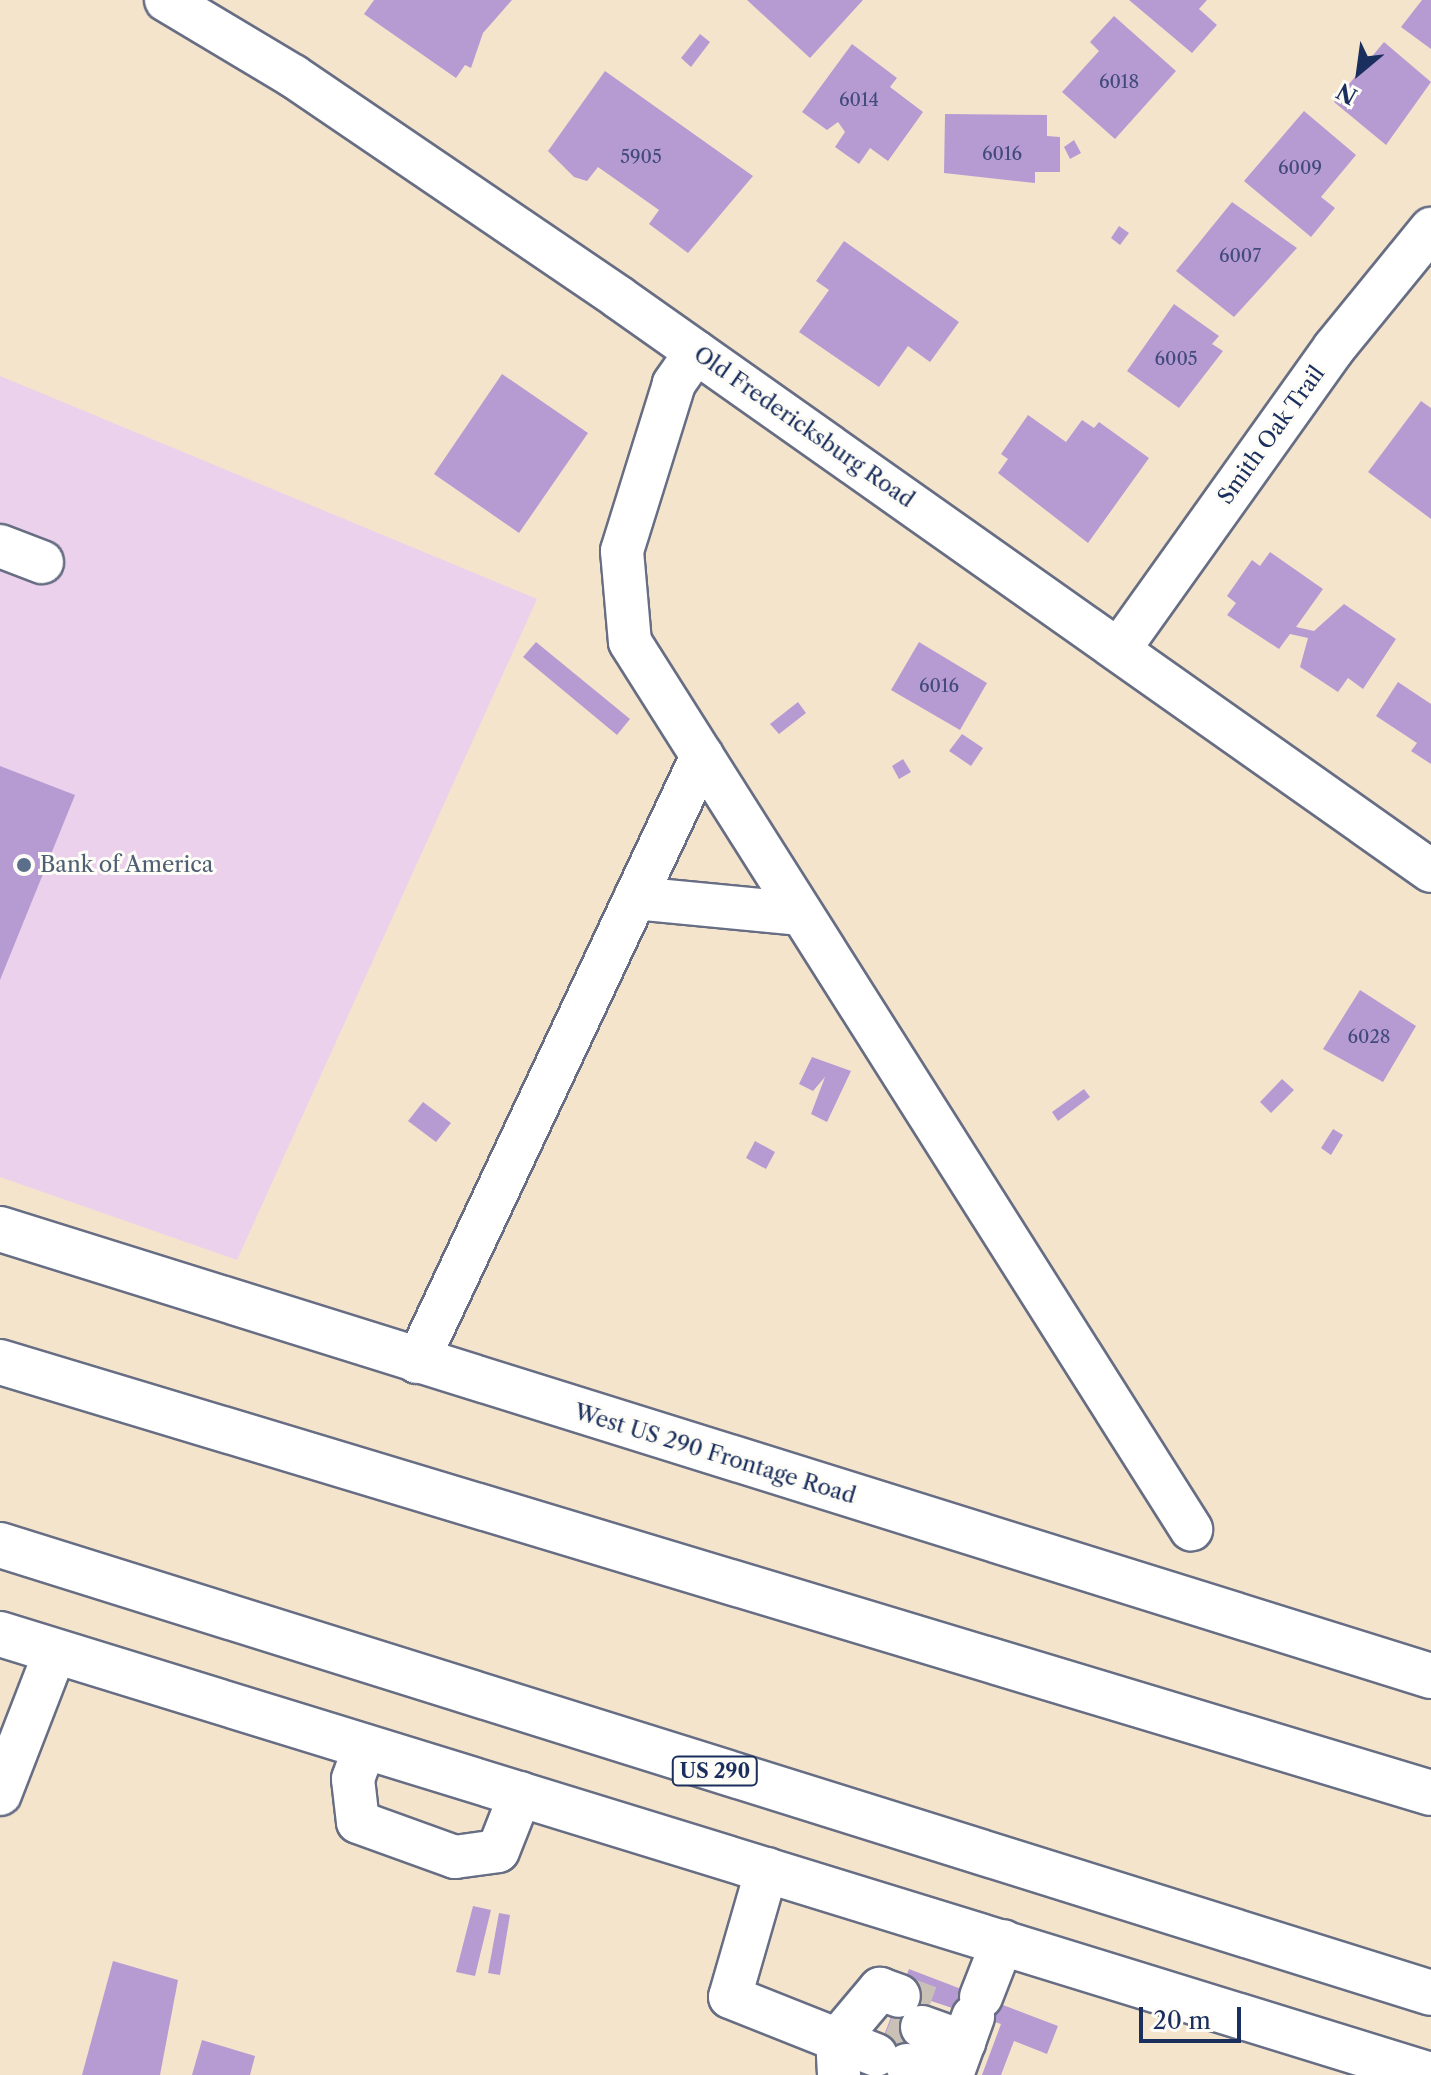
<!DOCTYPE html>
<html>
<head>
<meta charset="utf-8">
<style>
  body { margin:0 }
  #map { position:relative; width:1431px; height:2075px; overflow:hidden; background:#f5e4cc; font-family:"Libre Caslon Text",serif }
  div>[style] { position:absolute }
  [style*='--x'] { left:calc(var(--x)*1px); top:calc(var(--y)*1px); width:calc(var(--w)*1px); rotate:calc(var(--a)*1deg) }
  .built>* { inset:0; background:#ebd1eb }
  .building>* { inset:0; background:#b69bd3 }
  .minor-tunnel>* { height:42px; margin-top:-21px; transform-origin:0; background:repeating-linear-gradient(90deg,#c9c0b6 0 42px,transparent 0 63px) }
  .roads { filter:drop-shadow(2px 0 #676e84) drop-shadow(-2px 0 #676e84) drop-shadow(0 2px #676e84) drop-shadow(0 -2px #676e84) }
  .minor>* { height:42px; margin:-21px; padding:0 21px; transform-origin:21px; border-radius:21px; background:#fff }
  .major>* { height:44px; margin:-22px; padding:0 22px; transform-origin:22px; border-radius:22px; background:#fff }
  .highway>* { height:44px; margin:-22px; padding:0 22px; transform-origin:22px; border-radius:22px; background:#fff }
  .dots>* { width:22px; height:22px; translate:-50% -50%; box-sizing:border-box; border:4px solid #fdfcf7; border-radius:50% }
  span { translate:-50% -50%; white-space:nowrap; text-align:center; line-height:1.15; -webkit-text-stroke:6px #fdfcf7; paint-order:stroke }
  .number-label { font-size:18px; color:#424a7b }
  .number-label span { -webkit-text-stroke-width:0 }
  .shield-label span { padding:2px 6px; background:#fdfcf7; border:2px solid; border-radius:6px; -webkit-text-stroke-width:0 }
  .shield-label { font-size:20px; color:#1b2f5e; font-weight:700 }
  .street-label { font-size:22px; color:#1b2f5e }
  .service-label { font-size:22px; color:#4e5e75 }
  .left { translate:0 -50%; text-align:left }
  .north { position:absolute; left:1319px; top:32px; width:80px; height:80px; -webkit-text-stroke:6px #fdfcf7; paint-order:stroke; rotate:209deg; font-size:22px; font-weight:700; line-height:32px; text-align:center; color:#1b2f5e }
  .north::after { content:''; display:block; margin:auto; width:28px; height:36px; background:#1b2f5e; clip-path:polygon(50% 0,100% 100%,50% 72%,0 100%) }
  .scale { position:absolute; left:1139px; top:2007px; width:102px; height:36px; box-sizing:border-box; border:4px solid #1b2f5e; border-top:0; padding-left:10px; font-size:24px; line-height:28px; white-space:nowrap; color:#1b2f5e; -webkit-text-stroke:6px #fdfcf7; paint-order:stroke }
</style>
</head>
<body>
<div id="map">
  <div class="built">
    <i style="clip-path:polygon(0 376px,537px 599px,237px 1260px,0 1177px)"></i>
  </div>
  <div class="building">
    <i style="clip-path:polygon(374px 0,512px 0,483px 33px,471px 68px,465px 65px,456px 78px,364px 14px)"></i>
    <i style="clip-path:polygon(747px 0,863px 0,810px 58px)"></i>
    <i style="clip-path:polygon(1129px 0,1207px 0,1199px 9px,1217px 25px,1192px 53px)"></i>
    <i style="clip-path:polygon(1422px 0,1431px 0,1431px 49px,1401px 27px)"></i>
    <i style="clip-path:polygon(1114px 16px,1176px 71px,1115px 139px,1062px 92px,1099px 51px,1090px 42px)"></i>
    <i style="clip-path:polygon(700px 34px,710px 42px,691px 67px,681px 58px)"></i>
    <i style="clip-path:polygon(1384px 42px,1431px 82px,1386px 145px,1334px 102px)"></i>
    <i style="clip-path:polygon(852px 44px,897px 78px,890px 87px,923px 112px,888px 161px,870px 148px,859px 164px,835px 147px,845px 132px,838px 122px,827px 130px,802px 112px)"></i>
    <i style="clip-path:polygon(605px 71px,753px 176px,688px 253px,649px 224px,659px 210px,598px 167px,587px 181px,574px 177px,548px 151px)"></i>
    <i style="clip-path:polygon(1304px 111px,1356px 155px,1321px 197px,1335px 208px,1311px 237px,1244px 181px)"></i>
    <i style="clip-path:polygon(945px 114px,1047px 115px,1047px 136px,1060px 137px,1060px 172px,1035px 172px,1035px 183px,944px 173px)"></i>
    <i style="clip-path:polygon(1074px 140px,1081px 153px,1070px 159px,1064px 147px)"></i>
    <i style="clip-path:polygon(1232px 202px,1297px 248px,1234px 317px,1176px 271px)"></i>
    <i style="clip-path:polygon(1119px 226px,1129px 233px,1120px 245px,1111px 238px)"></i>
    <i style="clip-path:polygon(844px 241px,959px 322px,930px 362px,908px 346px,879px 387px,799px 332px,829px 290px,816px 281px)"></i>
    <i style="clip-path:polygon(1174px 304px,1219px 336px,1212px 344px,1223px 351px,1179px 408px,1127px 371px)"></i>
    <i style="clip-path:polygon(502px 374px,588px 433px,519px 533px,434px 474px)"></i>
    <i style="clip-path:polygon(1421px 401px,1431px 408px,1431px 519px,1368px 472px)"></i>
    <i style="clip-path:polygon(1028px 415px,1066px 442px,1082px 420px,1094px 428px,1099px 422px,1149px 458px,1088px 543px,998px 473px,1008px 459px,1001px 454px)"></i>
    <i style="clip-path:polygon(1270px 552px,1323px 589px,1296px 627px,1314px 631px,1344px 604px,1396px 639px,1363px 689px,1348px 678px,1338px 692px,1300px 667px,1308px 638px,1290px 634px,1279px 649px,1227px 615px,1236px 603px,1227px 596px,1252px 560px,1260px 566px)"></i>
    <i style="clip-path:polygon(536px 642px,630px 719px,617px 735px,523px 657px)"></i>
    <i style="clip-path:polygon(919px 642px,987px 683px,960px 730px,891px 690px)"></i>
    <i style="clip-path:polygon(1398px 682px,1431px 704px,1431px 764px,1411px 751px,1417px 743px,1376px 716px)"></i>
    <i style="clip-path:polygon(798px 702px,806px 713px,779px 734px,770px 724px)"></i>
    <i style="clip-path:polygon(962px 734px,983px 748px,971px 766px,949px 751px)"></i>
    <i style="clip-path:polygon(903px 759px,911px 772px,899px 779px,892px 766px)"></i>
    <i style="clip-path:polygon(0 766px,75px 795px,0 980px)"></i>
    <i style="clip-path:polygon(1360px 990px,1416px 1026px,1383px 1082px,1323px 1049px)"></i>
    <i style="clip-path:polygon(812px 1057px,851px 1071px,827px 1122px,811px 1114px,825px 1077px,813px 1091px,799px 1084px)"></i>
    <i style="clip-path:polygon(1282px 1079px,1294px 1090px,1271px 1113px,1260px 1102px)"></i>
    <i style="clip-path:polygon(1084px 1089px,1090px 1097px,1058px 1121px,1052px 1112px)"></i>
    <i style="clip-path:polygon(423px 1102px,451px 1123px,436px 1142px,408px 1121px)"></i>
    <i style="clip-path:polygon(1333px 1129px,1343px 1135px,1331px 1155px,1321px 1148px)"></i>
    <i style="clip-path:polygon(755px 1141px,775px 1152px,766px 1169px,746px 1158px)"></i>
    <i style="clip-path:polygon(473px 1906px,491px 1910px,475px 1976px,456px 1972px)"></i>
    <i style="clip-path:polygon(499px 1913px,510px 1915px,500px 1975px,488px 1973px)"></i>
    <i style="clip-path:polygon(113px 1961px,178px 1980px,160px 2075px,82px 2075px)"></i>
    <i style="clip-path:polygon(909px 1969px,1058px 2026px,1047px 2054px,1014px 2041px,1001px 2075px,982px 2075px,1001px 2024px,931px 2001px,903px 2075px,869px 2075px)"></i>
    <i style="clip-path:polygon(202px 2040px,255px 2056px,250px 2075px,192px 2075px)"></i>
  </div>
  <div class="minor-tunnel">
    <i style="--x:899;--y:1996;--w:32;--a:20"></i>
    <i style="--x:885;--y:2035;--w:31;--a:21"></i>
  </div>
  <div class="roads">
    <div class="minor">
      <i style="--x:166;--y:0;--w:148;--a:30.9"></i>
      <i style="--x:293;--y:76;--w:393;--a:34.2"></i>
      <i style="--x:618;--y:297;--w:995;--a:35.22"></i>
      <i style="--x:696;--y:352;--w:39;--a:125"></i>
      <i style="--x:674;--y:384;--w:175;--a:107.3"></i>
      <i style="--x:622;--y:551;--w:91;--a:85"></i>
      <i style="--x:630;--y:642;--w:1050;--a:57.69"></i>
      <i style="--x:0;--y:546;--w:45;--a:20.9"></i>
      <i style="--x:1120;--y:648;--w:369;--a:-54.5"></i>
      <i style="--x:1334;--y:348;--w:154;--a:-50.8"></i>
      <i style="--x:635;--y:898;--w:167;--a:5.5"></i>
      <i style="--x:417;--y:1362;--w:670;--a:-64.81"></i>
      <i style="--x:365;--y:1746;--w:35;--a:110"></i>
      <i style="--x:353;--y:1779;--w:43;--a:83.4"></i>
      <i style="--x:358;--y:1822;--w:103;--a:19.8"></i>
      <i style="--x:455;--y:1857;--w:43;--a:-7.9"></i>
      <i style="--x:498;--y:1851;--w:62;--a:-68.4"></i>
      <i style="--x:0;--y:1794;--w:152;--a:-68.8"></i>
      <i style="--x:767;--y:1869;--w:133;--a:106.1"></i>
      <i style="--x:730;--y:1997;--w:157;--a:21.7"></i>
      <i style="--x:981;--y:1997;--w:60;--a:-68.6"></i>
      <i style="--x:922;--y:2027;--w:45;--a:19.7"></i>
      <i style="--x:907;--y:2065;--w:28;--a:21"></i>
      <i style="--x:839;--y:2075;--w:35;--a:-93"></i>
      <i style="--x:837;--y:2040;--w:67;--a:-49.9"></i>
      <i style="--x:880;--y:1989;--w:20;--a:20"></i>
      <i style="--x:952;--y:2075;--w:62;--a:-70.1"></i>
    </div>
    <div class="major">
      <i style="--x:0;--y:1229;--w:1499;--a:17.35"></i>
      <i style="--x:0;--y:1634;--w:1497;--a:17.13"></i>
    </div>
    <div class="highway">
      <i style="--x:0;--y:1362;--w:1494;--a:16.76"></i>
      <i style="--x:0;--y:1545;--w:1499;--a:17.38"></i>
    </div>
  </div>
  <div class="dots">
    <i style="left:24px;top:865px;background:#5c6f8a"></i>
  </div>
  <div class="number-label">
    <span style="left:1119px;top:82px">6018</span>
    <span style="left:859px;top:100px">6014</span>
    <span style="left:1002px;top:154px">6016</span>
    <span style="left:641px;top:157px">5905</span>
    <span style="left:1300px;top:168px">6009</span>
    <span style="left:1240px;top:256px">6007</span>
    <span style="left:1176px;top:359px">6005</span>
    <span style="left:939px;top:686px">6016</span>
    <span style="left:1369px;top:1037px">6028</span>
  </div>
  <div class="shield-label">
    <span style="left:715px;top:1771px">US 290</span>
  </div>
  <div class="street-label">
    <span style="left:804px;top:427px;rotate:35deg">Old Fredericksburg Road</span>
    <span style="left:1271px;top:435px;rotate:-54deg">Smith Oak Trail</span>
    <span style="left:715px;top:1454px;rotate:17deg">West US 290 Frontage Road</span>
  </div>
  <div class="service-label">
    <span class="left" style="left:40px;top:865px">Bank of America</span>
  </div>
  <div class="north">N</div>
  <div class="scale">20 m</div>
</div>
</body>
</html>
